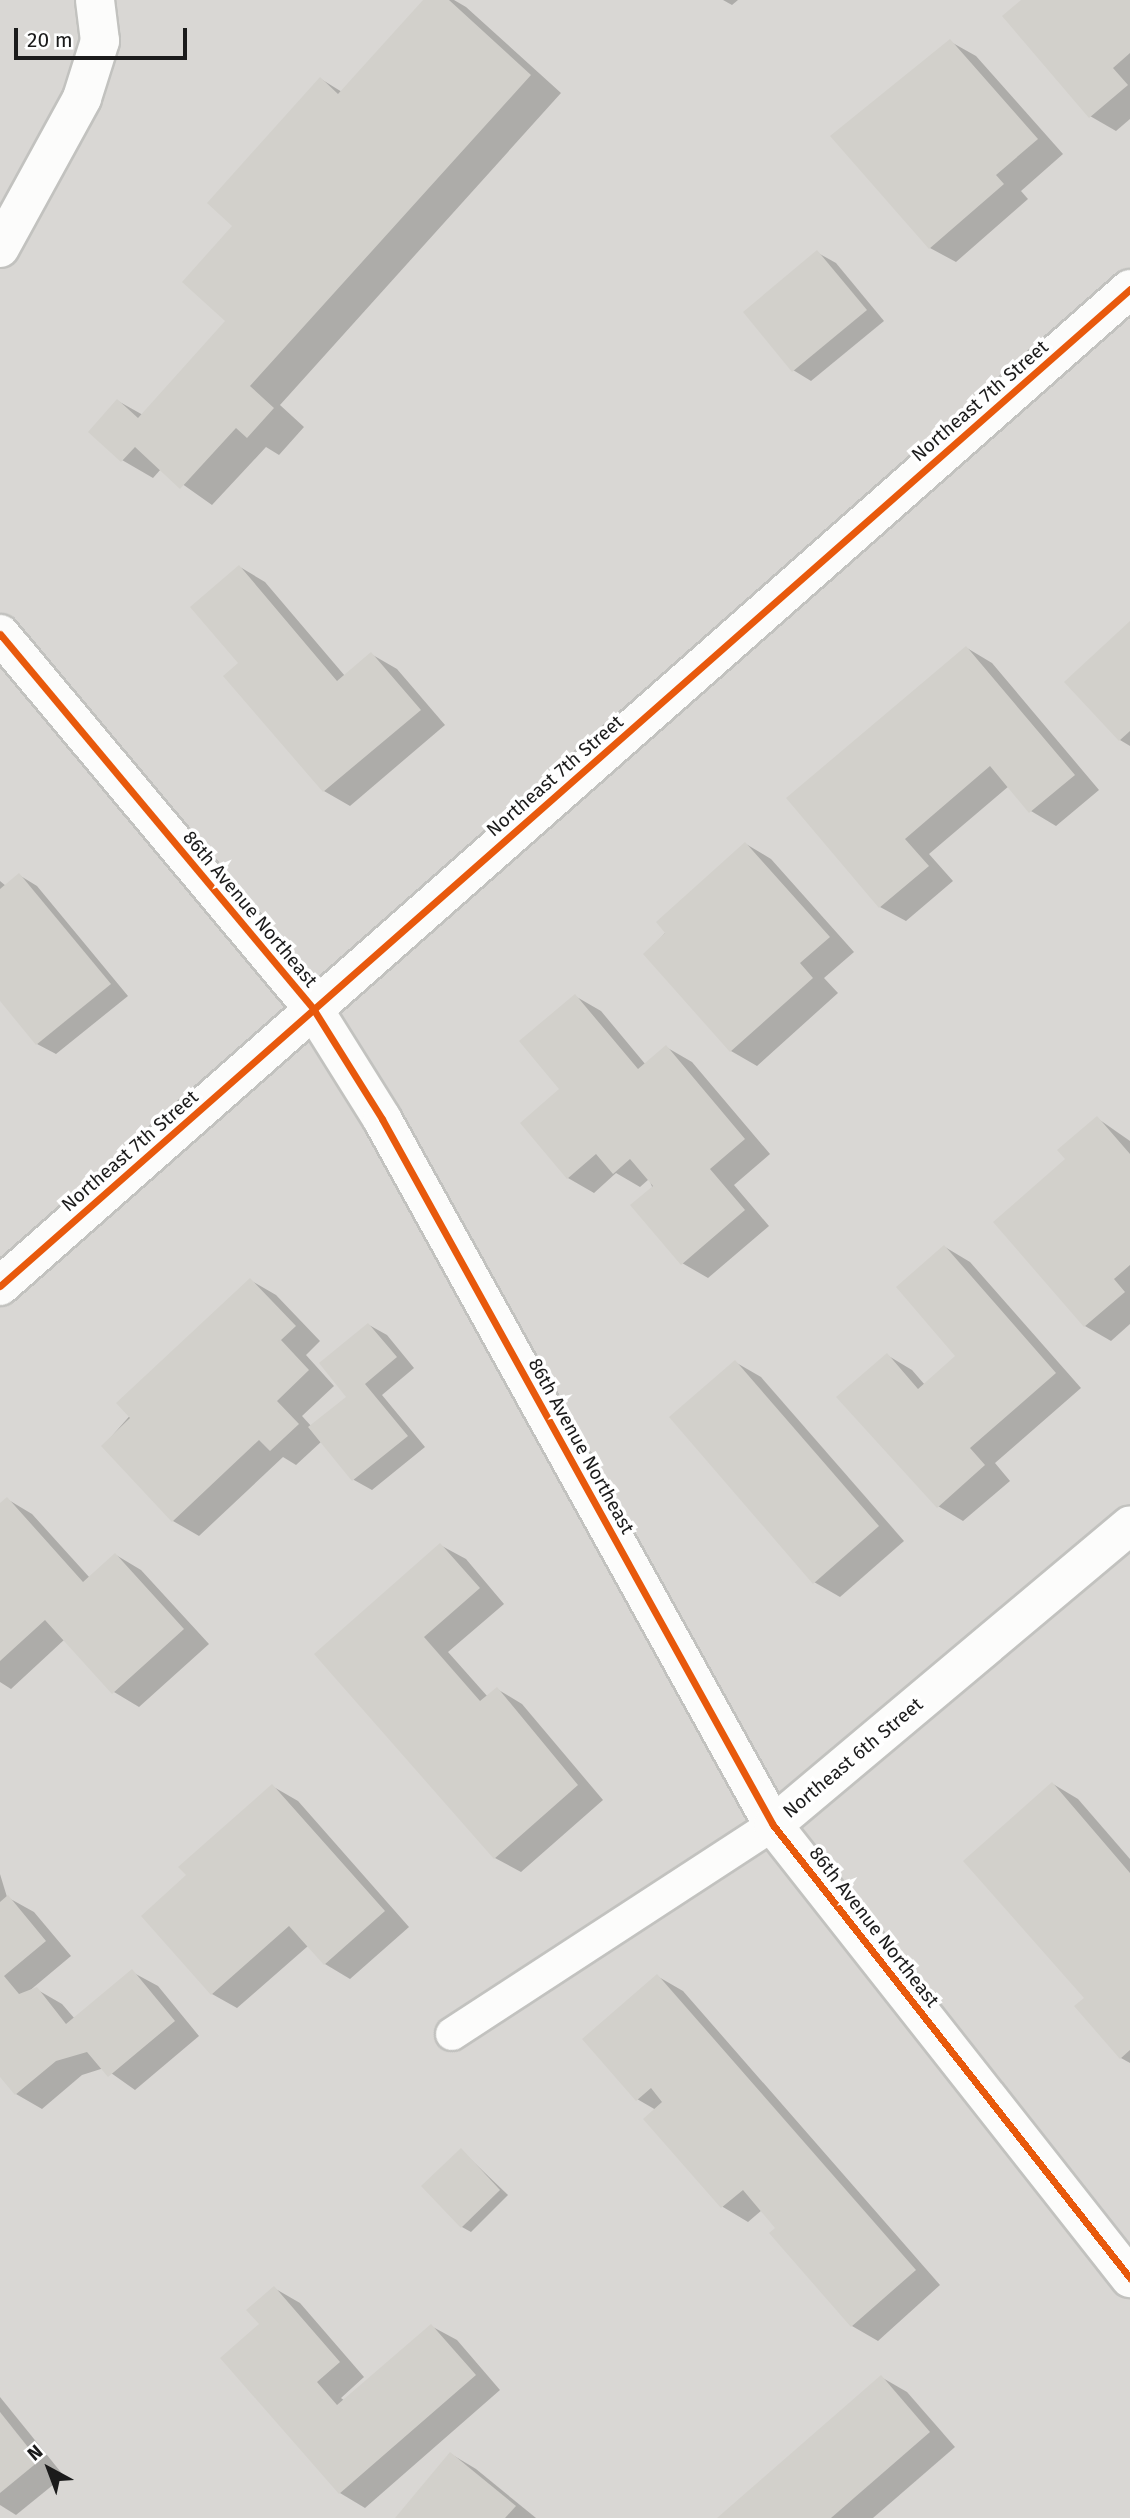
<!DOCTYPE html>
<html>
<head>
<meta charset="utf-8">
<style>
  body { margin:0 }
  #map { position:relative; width:1130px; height:2518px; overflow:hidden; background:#eae8e2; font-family:"Fira Sans",sans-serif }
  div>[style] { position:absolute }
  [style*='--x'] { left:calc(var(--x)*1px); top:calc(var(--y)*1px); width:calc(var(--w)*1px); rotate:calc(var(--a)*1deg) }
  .residential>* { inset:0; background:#d9d7d4 }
  .shadow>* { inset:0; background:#0003 }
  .building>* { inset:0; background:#d2d0cb }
  .roads { filter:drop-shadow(2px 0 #c2c2bf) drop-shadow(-2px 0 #c2c2bf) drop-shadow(0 2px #c2c2bf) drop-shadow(0 -2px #c2c2bf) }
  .service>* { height:32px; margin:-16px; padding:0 16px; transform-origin:16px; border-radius:16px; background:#fcfcfb }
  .minor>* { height:38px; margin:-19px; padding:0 19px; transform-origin:19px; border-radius:19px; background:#fcfcfb }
  .cycleway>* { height:7px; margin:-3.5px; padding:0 3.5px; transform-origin:3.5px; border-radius:3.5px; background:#e8590c }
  span { translate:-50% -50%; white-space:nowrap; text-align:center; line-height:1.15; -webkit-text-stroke:7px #fff; paint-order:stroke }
  .street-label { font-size:19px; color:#1b1b1b }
  .north { position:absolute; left:14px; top:2434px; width:70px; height:70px; -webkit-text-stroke:5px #fff; paint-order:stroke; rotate:319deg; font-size:19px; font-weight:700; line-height:28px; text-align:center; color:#1b1b1b }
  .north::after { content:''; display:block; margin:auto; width:24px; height:32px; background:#1b1b1b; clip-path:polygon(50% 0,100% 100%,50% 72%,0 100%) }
  .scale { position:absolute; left:14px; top:28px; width:173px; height:32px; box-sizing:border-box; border:4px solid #1b1b1b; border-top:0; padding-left:9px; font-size:21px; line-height:24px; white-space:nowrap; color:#1b1b1b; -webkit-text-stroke:5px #fff; paint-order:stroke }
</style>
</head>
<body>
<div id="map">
  <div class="residential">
    <i style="clip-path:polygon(0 0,1130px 0,1130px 2518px,0 2518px)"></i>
  </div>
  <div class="shadow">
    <i style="clip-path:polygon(425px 0,454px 0,466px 7px,561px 93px,280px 405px,304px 427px,279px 455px,266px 447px,212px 505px,161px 469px,153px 478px,122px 460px,118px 401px,143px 415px,228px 321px,235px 226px,321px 79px,342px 92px)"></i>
    <i style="clip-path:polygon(723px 0,738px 0,732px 5px)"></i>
    <i style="clip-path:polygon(1023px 0,1130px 0,1130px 119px,1116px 131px,1090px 116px)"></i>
    <i style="clip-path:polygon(951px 42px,976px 56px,1063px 154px,1021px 191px,1028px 199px,956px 262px,930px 248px)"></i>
    <i style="clip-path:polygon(818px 253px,836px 263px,884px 321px,811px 381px,793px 370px)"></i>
    <i style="clip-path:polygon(240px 567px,265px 582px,345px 676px,371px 654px,397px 669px,445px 725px,350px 806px,324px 791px,240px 663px)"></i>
    <i style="clip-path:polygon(1130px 623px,1130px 746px,1120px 740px)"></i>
    <i style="clip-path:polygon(967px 648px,992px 663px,1099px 790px,1056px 826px,1031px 811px,1009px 786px,929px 854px,953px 881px,906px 921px,880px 907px)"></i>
    <i style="clip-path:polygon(746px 844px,771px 859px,854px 952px,824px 978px,838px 993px,757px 1066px,731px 1051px,645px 955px)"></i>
    <i style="clip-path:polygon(19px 875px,37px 886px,128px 996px,56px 1054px,37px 1044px,0 998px,0 881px,6px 886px)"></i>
    <i style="clip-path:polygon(575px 996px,601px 1011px,646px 1065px,666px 1047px,692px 1062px,770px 1154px,734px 1185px,769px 1226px,708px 1278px,682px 1263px,649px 1179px,640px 1187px,616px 1173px,594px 1193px,568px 1178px,562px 1089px)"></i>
    <i style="clip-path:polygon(1097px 1118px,1130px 1141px,1130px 1324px,1111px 1341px,1085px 1326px,1067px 1160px)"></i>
    <i style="clip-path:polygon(945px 1247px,970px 1262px,1081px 1388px,995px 1463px,1010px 1481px,963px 1521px,938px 1506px,887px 1355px,912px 1370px,925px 1385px,958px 1356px)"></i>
    <i style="clip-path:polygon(250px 1280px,276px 1295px,320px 1341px,306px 1355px,334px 1386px,302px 1416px,312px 1427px,348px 1397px,369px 1325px,387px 1335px,414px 1368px,382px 1395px,425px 1447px,372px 1490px,354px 1480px,322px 1441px,296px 1465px,283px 1457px,199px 1536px,173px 1521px,103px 1446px)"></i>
    <i style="clip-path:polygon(735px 1362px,761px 1377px,904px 1541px,840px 1597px,814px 1582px)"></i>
    <i style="clip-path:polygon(7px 1499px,32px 1514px,90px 1578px,116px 1555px,141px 1570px,209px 1644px,139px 1707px,114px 1692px,65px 1639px,11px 1689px,0 1682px,0 1505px)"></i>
    <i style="clip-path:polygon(440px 1545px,466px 1559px,504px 1604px,448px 1652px,488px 1697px,497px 1689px,522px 1704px,603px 1800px,521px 1872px,495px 1858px,316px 1654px)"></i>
    <i style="clip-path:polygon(1053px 1784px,1078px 1799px,1130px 1859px,1130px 2063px,1121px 2058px)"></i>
    <i style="clip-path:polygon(272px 1786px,298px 1801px,409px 1927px,350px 1979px,325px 1964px,308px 1946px,237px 2008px,212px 1994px,188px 1875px)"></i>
    <i style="clip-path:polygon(0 1874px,7px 1897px,34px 1912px,71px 1956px,28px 1992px,36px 1989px,62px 2004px,75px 2019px,132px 1972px,158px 1986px,199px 2036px,135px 2090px,104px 2068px,82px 2075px,42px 2109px,16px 2094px,0 2074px)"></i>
    <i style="clip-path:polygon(657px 1976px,683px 1991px,940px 2285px,878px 2341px,852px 2326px,762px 2210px,748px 2222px,723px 2207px,645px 2119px,656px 2110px,637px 2099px)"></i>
    <i style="clip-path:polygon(461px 2150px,508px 2195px,471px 2232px,462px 2227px)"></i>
    <i style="clip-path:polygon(274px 2288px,300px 2303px,364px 2377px,341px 2398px,345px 2401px,431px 2326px,457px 2340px,500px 2390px,365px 2508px,340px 2493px,261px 2325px)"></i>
    <i style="clip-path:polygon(881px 2377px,907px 2392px,955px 2447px,873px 2518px,719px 2518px)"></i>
    <i style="clip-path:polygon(0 2397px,64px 2476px,16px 2515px,0 2505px)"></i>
    <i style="clip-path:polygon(451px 2454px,476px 2469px,536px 2518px,398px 2518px)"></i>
  </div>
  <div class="building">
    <i style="clip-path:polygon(423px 0,449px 0,531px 75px,250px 386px,274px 408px,247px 438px,236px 428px,180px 489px,135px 447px,121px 462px,88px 432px,117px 399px,138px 418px,225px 321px,182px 282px,232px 226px,207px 203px,320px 77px,338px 94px)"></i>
    <i style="clip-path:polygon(1021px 0,1130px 0,1130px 53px,1113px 68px,1128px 85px,1089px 118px,1002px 16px)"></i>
    <i style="clip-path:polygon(950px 39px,1038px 139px,996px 175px,1004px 184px,929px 249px,830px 136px)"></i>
    <i style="clip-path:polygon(817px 250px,867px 310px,792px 372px,743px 312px)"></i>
    <i style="clip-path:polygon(239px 565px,337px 681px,371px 652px,421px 710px,323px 792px,223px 676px,238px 663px,190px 607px)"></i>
    <i style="clip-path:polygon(1130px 621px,1130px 731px,1119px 741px,1064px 682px)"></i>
    <i style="clip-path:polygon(966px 646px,1075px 775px,1029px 813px,990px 766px,905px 839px,929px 866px,879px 908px,786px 798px)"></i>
    <i style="clip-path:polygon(745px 842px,830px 937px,800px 963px,813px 978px,730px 1052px,643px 954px,665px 933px,656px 922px)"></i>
    <i style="clip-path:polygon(19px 873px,111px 984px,36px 1045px,0 1001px,0 889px)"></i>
    <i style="clip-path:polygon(575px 994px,638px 1069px,666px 1045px,745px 1139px,710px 1169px,745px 1210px,681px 1265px,630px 1205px,653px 1186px,630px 1159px,613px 1174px,596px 1154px,567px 1179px,520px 1123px,559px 1089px,519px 1041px)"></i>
    <i style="clip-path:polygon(1097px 1116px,1130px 1154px,1130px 1265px,1114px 1279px,1125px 1292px,1084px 1327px,993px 1222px,1065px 1159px,1057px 1150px)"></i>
    <i style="clip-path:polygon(944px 1245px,1056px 1373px,970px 1448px,985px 1465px,937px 1508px,836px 1397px,887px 1353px,918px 1389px,955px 1356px,896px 1287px)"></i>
    <i style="clip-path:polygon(250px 1278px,296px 1326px,281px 1340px,309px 1370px,277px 1401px,299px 1424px,270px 1451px,259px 1440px,172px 1522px,101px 1446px,130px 1418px,116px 1403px)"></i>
    <i style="clip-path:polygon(368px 1323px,397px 1357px,365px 1384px,408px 1436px,352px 1481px,308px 1427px,346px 1397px,319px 1363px)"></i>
    <i style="clip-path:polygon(735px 1360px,879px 1526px,813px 1584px,669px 1417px)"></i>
    <i style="clip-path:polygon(7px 1497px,83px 1582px,115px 1553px,184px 1629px,112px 1694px,45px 1620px,0 1661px,0 1503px)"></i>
    <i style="clip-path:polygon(440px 1543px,480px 1588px,424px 1637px,480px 1701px,497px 1687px,578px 1785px,494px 1859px,314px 1654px)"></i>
    <i style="clip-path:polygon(1052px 1782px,1130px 1873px,1130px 2050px,1120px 2059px,1074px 2006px,1084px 1998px,963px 1861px)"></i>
    <i style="clip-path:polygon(272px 1784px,385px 1911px,324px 1965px,289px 1926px,211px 1995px,141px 1916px,186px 1875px,178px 1867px)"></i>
    <i style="clip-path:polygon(8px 1895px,46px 1941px,4px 1976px,19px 1994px,37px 1987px,66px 2024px,132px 1969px,175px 2021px,108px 2077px,87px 2052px,56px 2061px,15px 2095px,0 2077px,0 1902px)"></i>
    <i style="clip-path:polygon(657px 1974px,916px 2270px,851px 2327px,769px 2233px,775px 2228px,743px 2190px,721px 2208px,643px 2119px,662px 2102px,651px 2088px,636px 2101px,582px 2039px)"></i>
    <i style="clip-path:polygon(461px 2148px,500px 2190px,461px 2228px,421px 2186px)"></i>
    <i style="clip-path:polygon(274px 2286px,340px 2362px,317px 2382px,337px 2405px,431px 2324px,476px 2375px,339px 2494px,220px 2358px,259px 2324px,246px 2310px)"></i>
    <i style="clip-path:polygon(881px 2375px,930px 2432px,831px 2518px,717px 2518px)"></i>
    <i style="clip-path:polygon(0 2412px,39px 2461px,0 2493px)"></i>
    <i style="clip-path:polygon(450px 2452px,516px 2506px,505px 2518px,395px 2518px)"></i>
  </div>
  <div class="roads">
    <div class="service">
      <i style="--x:452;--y:2034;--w:383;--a:-33.1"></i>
    </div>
    <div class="minor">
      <i style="--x:0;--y:248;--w:171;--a:-61.3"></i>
      <i style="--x:82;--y:98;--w:60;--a:-72.5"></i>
      <i style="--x:100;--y:41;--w:41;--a:-97"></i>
      <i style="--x:0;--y:634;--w:490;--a:50.1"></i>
      <i style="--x:314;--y:1010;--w:128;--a:58"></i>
      <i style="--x:382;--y:1119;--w:807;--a:61.02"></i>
      <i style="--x:773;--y:1825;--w:577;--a:51.76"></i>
      <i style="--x:0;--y:1286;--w:1507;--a:-41.42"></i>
      <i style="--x:773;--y:1825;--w:466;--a:-40"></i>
    </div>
  </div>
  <div class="cycleway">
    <i style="--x:0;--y:634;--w:490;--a:50.1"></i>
    <i style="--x:314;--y:1010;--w:128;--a:58"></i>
    <i style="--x:382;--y:1119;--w:807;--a:61.02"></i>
    <i style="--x:773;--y:1825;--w:577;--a:51.76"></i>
    <i style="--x:0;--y:1286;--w:1507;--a:-41.42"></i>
  </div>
  <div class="street-label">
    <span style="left:980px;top:401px;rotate:-41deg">Northeast 7th Street</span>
    <span style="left:555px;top:776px;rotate:-41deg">Northeast 7th Street</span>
    <span style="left:250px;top:909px;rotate:50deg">86th Avenue Northeast</span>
    <span style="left:130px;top:1151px;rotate:-41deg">Northeast 7th Street</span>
    <span style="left:581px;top:1446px;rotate:61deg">86th Avenue Northeast</span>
    <span style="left:853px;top:1758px;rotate:-40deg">Northeast 6th Street</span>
    <span style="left:874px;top:1927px;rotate:52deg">86th Avenue Northeast</span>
  </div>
  <div class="north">N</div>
  <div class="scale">20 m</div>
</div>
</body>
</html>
